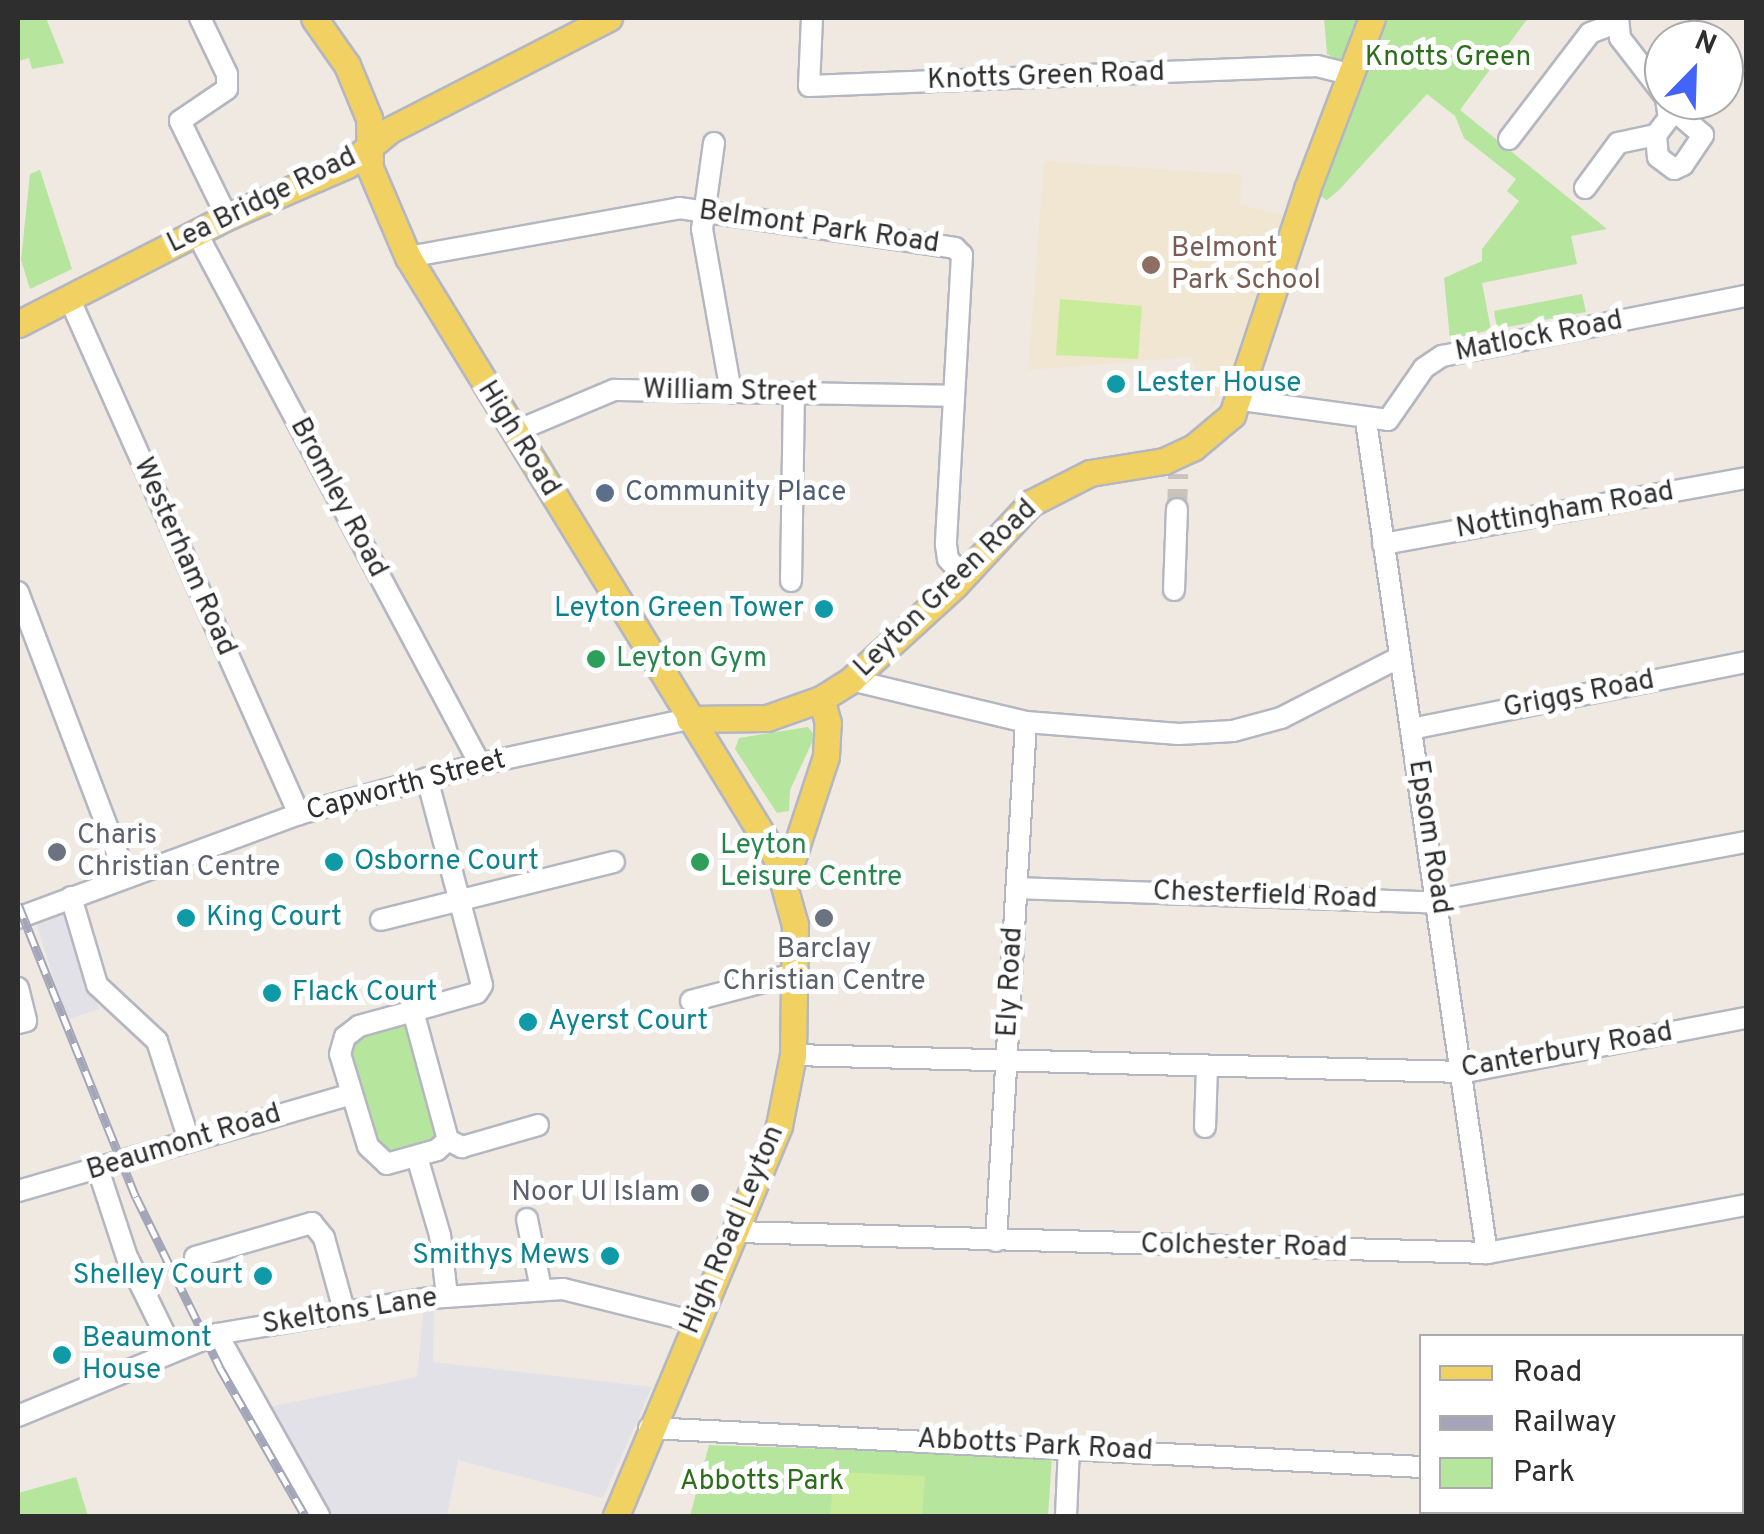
<!DOCTYPE html>
<html>
<head>
<meta charset="utf-8">
<style>
  body { margin:0 }
  #map { position:relative; width:1764px; height:1534px; overflow:hidden; background:#efe9e1; font-family:Overpass,sans-serif }
  div>[style] { position:absolute }
  [style*='--x'] { left:calc(var(--x)*1px); top:calc(var(--y)*1px); width:calc(var(--w)*1px); rotate:calc(var(--a)*1deg) }
  .industrial>* { inset:0; background:#e3e1e8 }
  .education>* { inset:0; background:#f0e6d1 }
  .green>* { inset:0; background:#b6e59e }
  .pitch>* { inset:0; background:#c9ec9a }
  .minor-tunnel>* { height:20px; margin-top:-10px; transform-origin:0; background:repeating-linear-gradient(90deg,#c8c4bd 0 20px,transparent 0 30px) }
  .roads { filter:drop-shadow(2px 0 #b4b7c1) drop-shadow(-2px 0 #b4b7c1) drop-shadow(0 2px #b4b7c1) drop-shadow(0 -2px #b4b7c1) }
  .minor>* { height:20px; margin:-10px; padding:0 10px; transform-origin:10px; border-radius:10px; background:#fff }
  .major>* { height:25px; margin:-12.5px; padding:0 12.5px; transform-origin:12.5px; border-radius:12.5px; background:#f2d163 }
  .rail>* { height:9px; margin-top:-4.5px; transform-origin:0; background:repeating-linear-gradient(90deg,#fff 0 15px,#a3a6b8 0 30px); box-sizing:border-box; border-block:2px solid #a3a6b8 }
  .dots>* { width:28px; height:28px; translate:-50% -50%; box-sizing:border-box; border:5px solid #fff; border-radius:50% }
  span { translate:-50% -50%; white-space:nowrap; text-align:center; line-height:1.15; -webkit-text-stroke:10px #fff; paint-order:stroke }
  .park-label { font-size:28px; color:#2c6e1b }
  .street-label { font-size:28px; color:#2e2e2e }
  .education-label { font-size:28px; color:#785e54 }
  .left { translate:0 -50%; text-align:left }
  .culture-label { font-size:28px; color:#0d838f }
  .right { translate:-100% -50%; text-align:right }
  .service-label { font-size:28px; color:#4e5e75 }
  .leisure-label { font-size:28px; color:#27864d }
  .worship-label { font-size:28px; color:#5b616d }
  .frame { position:absolute; inset:0; border:20px solid #2e2e2e; pointer-events:none }
  .legend { position:absolute; left:1419px; top:1334px; width:325px; height:180px; box-sizing:border-box; background:#fff; border:2px solid #ababab; margin:0; padding:12px 18px; list-style:none; font-size:30px; color:#2e2e2e }
  .legend li { display:flex; align-items:center; gap:20px; height:50px }
  .legend b { width:50px; border:2px solid #ababab }
  .north { position:absolute; left:1644px; top:20px; width:100px; height:100px; box-sizing:border-box; background:#fff; border:2px solid #ababab; border-radius:50%; rotate:23deg; font-size:28px; font-weight:700; line-height:40px; text-align:center; color:#2e2e2e }
  .north::after { content:''; display:block; margin:auto; width:35px; height:45px; background:#4264fb; clip-path:polygon(50% 0,100% 100%,50% 72%,0 100%) }
</style>
</head>
<body>
<div id="map">
  <div class="industrial">
    <i style="clip-path:polygon(68px 912px,99px 1009px,67px 1020px,36px 923px)"></i>
    <i style="clip-path:polygon(434px 1298px,433px 1362px,652px 1387px,603px 1498px,458px 1460px,447px 1516px,326px 1516px,259px 1409px,417px 1377px,425px 1299px)"></i>
  </div>
  <div class="education">
    <i style="clip-path:polygon(1044px 161px,1242px 175px,1240px 205px,1283px 215px,1239px 363px,1213px 405px,1191px 357px,1028px 370px)"></i>
  </div>
  <div class="green">
    <i style="clip-path:polygon(18px 18px,46px 18px,64px 63px,32px 69px,29px 58px,19px 61px)"></i>
    <i style="clip-path:polygon(1324px 18px,1360px 18px,1341px 62px,1327px 54px)"></i>
    <i style="clip-path:polygon(1386px 18px,1528px 18px,1460px 110px,1607px 229px,1571px 236px,1577px 264px,1482px 283px,1491px 330px,1450px 339px,1444px 278px,1482px 261px,1482px 249px,1519px 201px,1507px 191px,1516px 179px,1464px 138px,1455px 116px,1427px 94px,1339px 190px,1327px 200px,1320px 196px)"></i>
    <i style="clip-path:polygon(40px 170px,72px 269px,30px 289px,21px 260px,30px 174px)"></i>
    <i style="clip-path:polygon(1582px 294px,1586px 312px,1497px 329px,1494px 311px)"></i>
    <i style="clip-path:polygon(808px 727px,815px 736px,790px 790px,789px 811px,777px 813px,735px 749px,739px 738px)"></i>
    <i style="clip-path:polygon(413px 1011px,448px 1140px,374px 1157px,345px 1037px)"></i>
    <i style="clip-path:polygon(709px 1445px,1052px 1457px,1048px 1516px,690px 1516px)"></i>
    <i style="clip-path:polygon(76px 1477px,88px 1516px,18px 1516px,18px 1493px)"></i>
  </div>
  <div class="pitch">
    <i style="clip-path:polygon(1060px 299px,1142px 306px,1138px 359px,1056px 355px)"></i>
    <i style="clip-path:polygon(834px 1472px,925px 1476px,922px 1516px,830px 1516px)"></i>
  </div>
  <div class="minor-tunnel">
    <i style="--x:1177;--y:509;--w:35;--a:-88"></i>
  </div>
  <div class="roads">
    <div class="minor">
      <i style="--x:200;--y:18;--w:62;--a:64.3"></i>
      <i style="--x:227;--y:74;--w:15;--a:90"></i>
      <i style="--x:227;--y:89;--w:57;--a:145.8"></i>
      <i style="--x:180;--y:121;--w:107;--a:63.9"></i>
      <i style="--x:812;--y:18;--w:68;--a:92.5"></i>
      <i style="--x:809;--y:86;--w:508;--a:-2.25"></i>
      <i style="--x:1317;--y:66;--w:34;--a:14"></i>
      <i style="--x:1618;--y:18;--w:20;--a:84"></i>
      <i style="--x:1620;--y:38;--w:72;--a:52.3"></i>
      <i style="--x:1656;--y:135;--w:22;--a:85"></i>
      <i style="--x:1658;--y:157;--w:20;--a:37"></i>
      <i style="--x:1674;--y:169;--w:10;--a:-24"></i>
      <i style="--x:1683;--y:165;--w:36;--a:-56"></i>
      <i style="--x:1703;--y:135;--w:43;--a:-139.7"></i>
      <i style="--x:1509;--y:139;--w:133;--a:-52.6"></i>
      <i style="--x:1590;--y:33;--w:28;--a:-21"></i>
      <i style="--x:714;--y:143;--w:87;--a:97.9"></i>
      <i style="--x:702;--y:229;--w:166;--a:79.9"></i>
      <i style="--x:1585;--y:188;--w:56;--a:-53.7"></i>
      <i style="--x:1618;--y:143;--w:39;--a:-12"></i>
      <i style="--x:1656;--y:135;--w:21;--a:-53"></i>
      <i style="--x:1669;--y:118;--w:18;--a:-99"></i>
      <i style="--x:196;--y:232;--w:603;--a:61.91"></i>
      <i style="--x:408;--y:257;--w:275;--a:-10.2"></i>
      <i style="--x:679;--y:208;--w:279;--a:8.2"></i>
      <i style="--x:955;--y:248;--w:10;--a:45"></i>
      <i style="--x:962;--y:255;--w:290;--a:93.2"></i>
      <i style="--x:946;--y:545;--w:14;--a:82"></i>
      <i style="--x:948;--y:559;--w:23;--a:47"></i>
      <i style="--x:70;--y:300;--w:563;--a:65.99"></i>
      <i style="--x:1242;--y:400;--w:147;--a:7.8"></i>
      <i style="--x:1388;--y:420;--w:63;--a:-55.3"></i>
      <i style="--x:1424;--y:368;--w:22;--a:-34"></i>
      <i style="--x:1442;--y:356;--w:310;--a:-11.2"></i>
      <i style="--x:1366;--y:421;--w:841;--a:81.73"></i>
      <i style="--x:514;--y:432;--w:108;--a:-22.8"></i>
      <i style="--x:614;--y:390;--w:340;--a:1"></i>
      <i style="--x:1383;--y:544;--w:369;--a:-10.3"></i>
      <i style="--x:791;--y:581;--w:188;--a:-89.1"></i>
      <i style="--x:1174;--y:590;--w:81;--a:-87.9"></i>
      <i style="--x:18;--y:592;--w:305;--a:69.2"></i>
      <i style="--x:851;--y:680;--w:180;--a:13.5"></i>
      <i style="--x:1026;--y:722;--w:153;--a:4.5"></i>
      <i style="--x:1179;--y:734;--w:54;--a:-3.2"></i>
      <i style="--x:1233;--y:731;--w:50;--a:-15.2"></i>
      <i style="--x:1281;--y:718;--w:134;--a:-27.1"></i>
      <i style="--x:1411;--y:729;--w:342;--a:-11.3"></i>
      <i style="--x:1017;--y:888;--w:408;--a:2"></i>
      <i style="--x:1425;--y:902;--w:327;--a:-10.6"></i>
      <i style="--x:71;--y:897;--w:92;--a:73.5"></i>
      <i style="--x:97;--y:985;--w:82;--a:43"></i>
      <i style="--x:157;--y:1041;--w:104;--a:72.1"></i>
      <i style="--x:18;--y:918;--w:300;--a:-20.3"></i>
      <i style="--x:299;--y:814;--w:188;--a:-15.4"></i>
      <i style="--x:480;--y:764;--w:214;--a:-12.2"></i>
      <i style="--x:381;--y:920;--w:240;--a:-14"></i>
      <i style="--x:18;--y:988;--w:34;--a:76"></i>
      <i style="--x:26;--y:1021;--w:8;--a:166"></i>
      <i style="--x:691;--y:1001;--w:111;--a:-14.7"></i>
      <i style="--x:413;--y:1011;--w:134;--a:74.8"></i>
      <i style="--x:448;--y:1140;--w:15;--a:138"></i>
      <i style="--x:437;--y:1150;--w:52;--a:164.4"></i>
      <i style="--x:387;--y:1164;--w:26;--a:-137"></i>
      <i style="--x:368;--y:1146;--w:96;--a:-106.9"></i>
      <i style="--x:340;--y:1054;--w:18;--a:-74"></i>
      <i style="--x:345;--y:1037;--w:18;--a:-38"></i>
      <i style="--x:359;--y:1026;--w:56;--a:-15.5"></i>
      <i style="--x:413;--y:1011;--w:66;--a:-15.7"></i>
      <i style="--x:477;--y:993;--w:9;--a:-58"></i>
      <i style="--x:482;--y:985;--w:214;--a:-104.9"></i>
      <i style="--x:793;--y:1055;--w:672;--a:1.45"></i>
      <i style="--x:1465;--y:1072;--w:286;--a:-10.9"></i>
      <i style="--x:1205;--y:1127;--w:61;--a:-88.1"></i>
      <i style="--x:448;--y:1140;--w:16;--a:27"></i>
      <i style="--x:462;--y:1147;--w:79;--a:-16.1"></i>
      <i style="--x:417;--y:1157;--w:81;--a:73.6"></i>
      <i style="--x:440;--y:1235;--w:61;--a:83.5"></i>
      <i style="--x:98;--y:1169;--w:93;--a:71.8"></i>
      <i style="--x:127;--y:1257;--w:102;--a:63.9"></i>
      <i style="--x:18;--y:1191;--w:347;--a:-16.2"></i>
      <i style="--x:527;--y:1219;--w:71;--a:78.7"></i>
      <i style="--x:737;--y:1232;--w:750;--a:1.6"></i>
      <i style="--x:1487;--y:1253;--w:263;--a:-10.5"></i>
      <i style="--x:996;--y:1241;--w:520;--a:-86.69"></i>
      <i style="--x:195;--y:1257;--w:122;--a:-16.2"></i>
      <i style="--x:312;--y:1223;--w:19;--a:51"></i>
      <i style="--x:324;--y:1238;--w:75;--a:74.5"></i>
      <i style="--x:217;--y:1334;--w:209;--a:60.7"></i>
      <i style="--x:18;--y:1416;--w:215;--a:-22.4"></i>
      <i style="--x:217;--y:1334;--w:216;--a:-9.6"></i>
      <i style="--x:430;--y:1298;--w:133;--a:-3.9"></i>
      <i style="--x:563;--y:1289;--w:136;--a:14"></i>
      <i style="--x:649;--y:1428;--w:774;--a:2.89"></i>
      <i style="--x:1731;--y:1512;--w:4;--a:76"></i>
      <i style="--x:1066;--y:1516;--w:70;--a:-87.5"></i>
    </div>
    <div class="major">
      <i style="--x:314;--y:18;--w:57;--a:54.9"></i>
      <i style="--x:347;--y:65;--w:57;--a:67.5"></i>
      <i style="--x:369;--y:118;--w:50;--a:88.9"></i>
      <i style="--x:370;--y:168;--w:97;--a:66.9"></i>
      <i style="--x:408;--y:257;--w:704;--a:58.48"></i>
      <i style="--x:776;--y:857;--w:71;--a:74.4"></i>
      <i style="--x:795;--y:925;--w:130;--a:90.9"></i>
      <i style="--x:793;--y:1055;--w:72;--a:101.2"></i>
      <i style="--x:779;--y:1126;--w:423;--a:112.7"></i>
      <i style="--x:18;--y:324;--w:235;--a:-27.1"></i>
      <i style="--x:227;--y:217;--w:131;--a:-23.4"></i>
      <i style="--x:347;--y:165;--w:55;--a:-39.1"></i>
      <i style="--x:390;--y:130;--w:246;--a:-27.1"></i>
      <i style="--x:689;--y:719;--w:78;--a:-0.7"></i>
      <i style="--x:767;--y:718;--w:57;--a:-19.4"></i>
      <i style="--x:821;--y:699;--w:36;--a:-32"></i>
      <i style="--x:851;--y:680;--w:141;--a:-42.4"></i>
      <i style="--x:955;--y:585;--w:112;--a:-47.2"></i>
      <i style="--x:1031;--y:503;--w:66;--a:-27"></i>
      <i style="--x:1090;--y:473;--w:75;--a:-9.2"></i>
      <i style="--x:1164;--y:461;--w:33;--a:-25"></i>
      <i style="--x:1194;--y:447;--w:50;--a:-40.1"></i>
      <i style="--x:1232;--y:415;--w:238;--a:-71.6"></i>
      <i style="--x:1307;--y:189;--w:183;--a:-69.2"></i>
      <i style="--x:786;--y:878;--w:128;--a:-71.8"></i>
      <i style="--x:826;--y:756;--w:33;--a:-87"></i>
      <i style="--x:828;--y:723;--w:25;--a:-106"></i>
    </div>
  </div>
  <div class="rail">
    <i style="--x:18;--y:904;--w:316;--a:68.1"></i>
    <i style="--x:136;--y:1197;--w:191;--a:63.8"></i>
    <i style="--x:220;--y:1368;--w:171;--a:60.1"></i>
  </div>
  <div class="dots">
    <i style="left:1151px;top:265px;background:#8d6e63"></i>
    <i style="left:1116px;top:384px;background:#0f9aa8"></i>
    <i style="left:605px;top:493px;background:#5c6f8a"></i>
    <i style="left:824px;top:609px;background:#0f9aa8"></i>
    <i style="left:596px;top:659px;background:#2e9e5b"></i>
    <i style="left:57px;top:852px;background:#6b7280"></i>
    <i style="left:334px;top:862px;background:#0f9aa8"></i>
    <i style="left:700px;top:862px;background:#2e9e5b"></i>
    <i style="left:186px;top:918px;background:#0f9aa8"></i>
    <i style="left:824px;top:918px;background:#6b7280"></i>
    <i style="left:272px;top:993px;background:#0f9aa8"></i>
    <i style="left:528px;top:1022px;background:#0f9aa8"></i>
    <i style="left:700px;top:1193px;background:#6b7280"></i>
    <i style="left:610px;top:1256px;background:#0f9aa8"></i>
    <i style="left:263px;top:1276px;background:#0f9aa8"></i>
    <i style="left:62px;top:1355px;background:#0f9aa8"></i>
  </div>
  <div class="park-label">
    <span style="left:1448px;top:58px">Knotts Green</span>
    <span style="left:762px;top:1482px">Abbotts Park</span>
  </div>
  <div class="street-label">
    <span style="left:1046px;top:77px;rotate:-2deg">Knotts Green Road</span>
    <span style="left:262px;top:201px;rotate:-26deg">Lea Bridge Road</span>
    <span style="left:819px;top:228px;rotate:8deg">Belmont Park Road</span>
    <span style="left:1539px;top:337px;rotate:-11deg">Matlock Road</span>
    <span style="left:730px;top:392px;rotate:1deg">William Street</span>
    <span style="left:518px;top:439px;rotate:58deg">High Road</span>
    <span style="left:338px;top:498px;rotate:62deg">Bromley Road</span>
    <span style="left:1565px;top:511px;rotate:-10deg">Nottingham Road</span>
    <span style="left:184px;top:557px;rotate:66deg">Westerham Road</span>
    <span style="left:946px;top:589px;rotate:-44deg">Leyton Green Road</span>
    <span style="left:1579px;top:695px;rotate:-11deg">Griggs Road</span>
    <span style="left:406px;top:786px;rotate:-15deg">Capworth Street</span>
    <span style="left:1429px;top:837px;rotate:81deg">Epsom Road</span>
    <span style="left:1265px;top:896px;rotate:2deg">Chesterfield Road</span>
    <span style="left:1011px;top:982px;rotate:-87deg">Ely Road</span>
    <span style="left:1567px;top:1051px;rotate:-10deg">Canterbury Road</span>
    <span style="left:184px;top:1143px;rotate:-17deg">Beaumont Road</span>
    <span style="left:733px;top:1230px;rotate:-67deg">High Road Leyton</span>
    <span style="left:1244px;top:1247px;rotate:1deg">Colchester Road</span>
    <span style="left:350px;top:1312px;rotate:-9deg">Skeltons Lane</span>
    <span style="left:1035px;top:1446px;rotate:3deg">Abbotts Park Road</span>
  </div>
  <div class="education-label">
    <span class="left" style="left:1171px;top:265px">Belmont<br>Park School</span>
  </div>
  <div class="culture-label">
    <span class="left" style="left:1136px;top:384px">Lester House</span>
    <span class="right" style="left:804px;top:609px">Leyton Green Tower</span>
    <span class="left" style="left:354px;top:862px">Osborne Court</span>
    <span class="left" style="left:206px;top:918px">King Court</span>
    <span class="left" style="left:292px;top:993px">Flack Court</span>
    <span class="left" style="left:548px;top:1022px">Ayerst Court</span>
    <span class="right" style="left:590px;top:1256px">Smithys Mews</span>
    <span class="right" style="left:243px;top:1276px">Shelley Court</span>
    <span class="left" style="left:82px;top:1355px">Beaumont<br>House</span>
  </div>
  <div class="service-label">
    <span class="left" style="left:625px;top:493px">Community Place</span>
  </div>
  <div class="leisure-label">
    <span class="left" style="left:616px;top:659px">Leyton Gym</span>
    <span class="left" style="left:720px;top:862px">Leyton<br>Leisure Centre</span>
  </div>
  <div class="worship-label">
    <span class="left" style="left:77px;top:852px">Charis<br>Christian Centre</span>
    <span style="left:824px;top:966px">Barclay<br>Christian Centre</span>
    <span class="right" style="left:680px;top:1193px">Noor Ul Islam</span>
  </div>
  <div class="frame"></div>
  <ul class="legend">
  <li><b style="height:12px;background:#f2d163"></b>Road</li>
  <li><b style="height:12px;background:#a3a6b8"></b>Railway</li>
  <li><b style="height:28px;background:#b6e59e"></b>Park</li>
  </ul>
  <div class="north">N</div>
</div>
</body>
</html>
